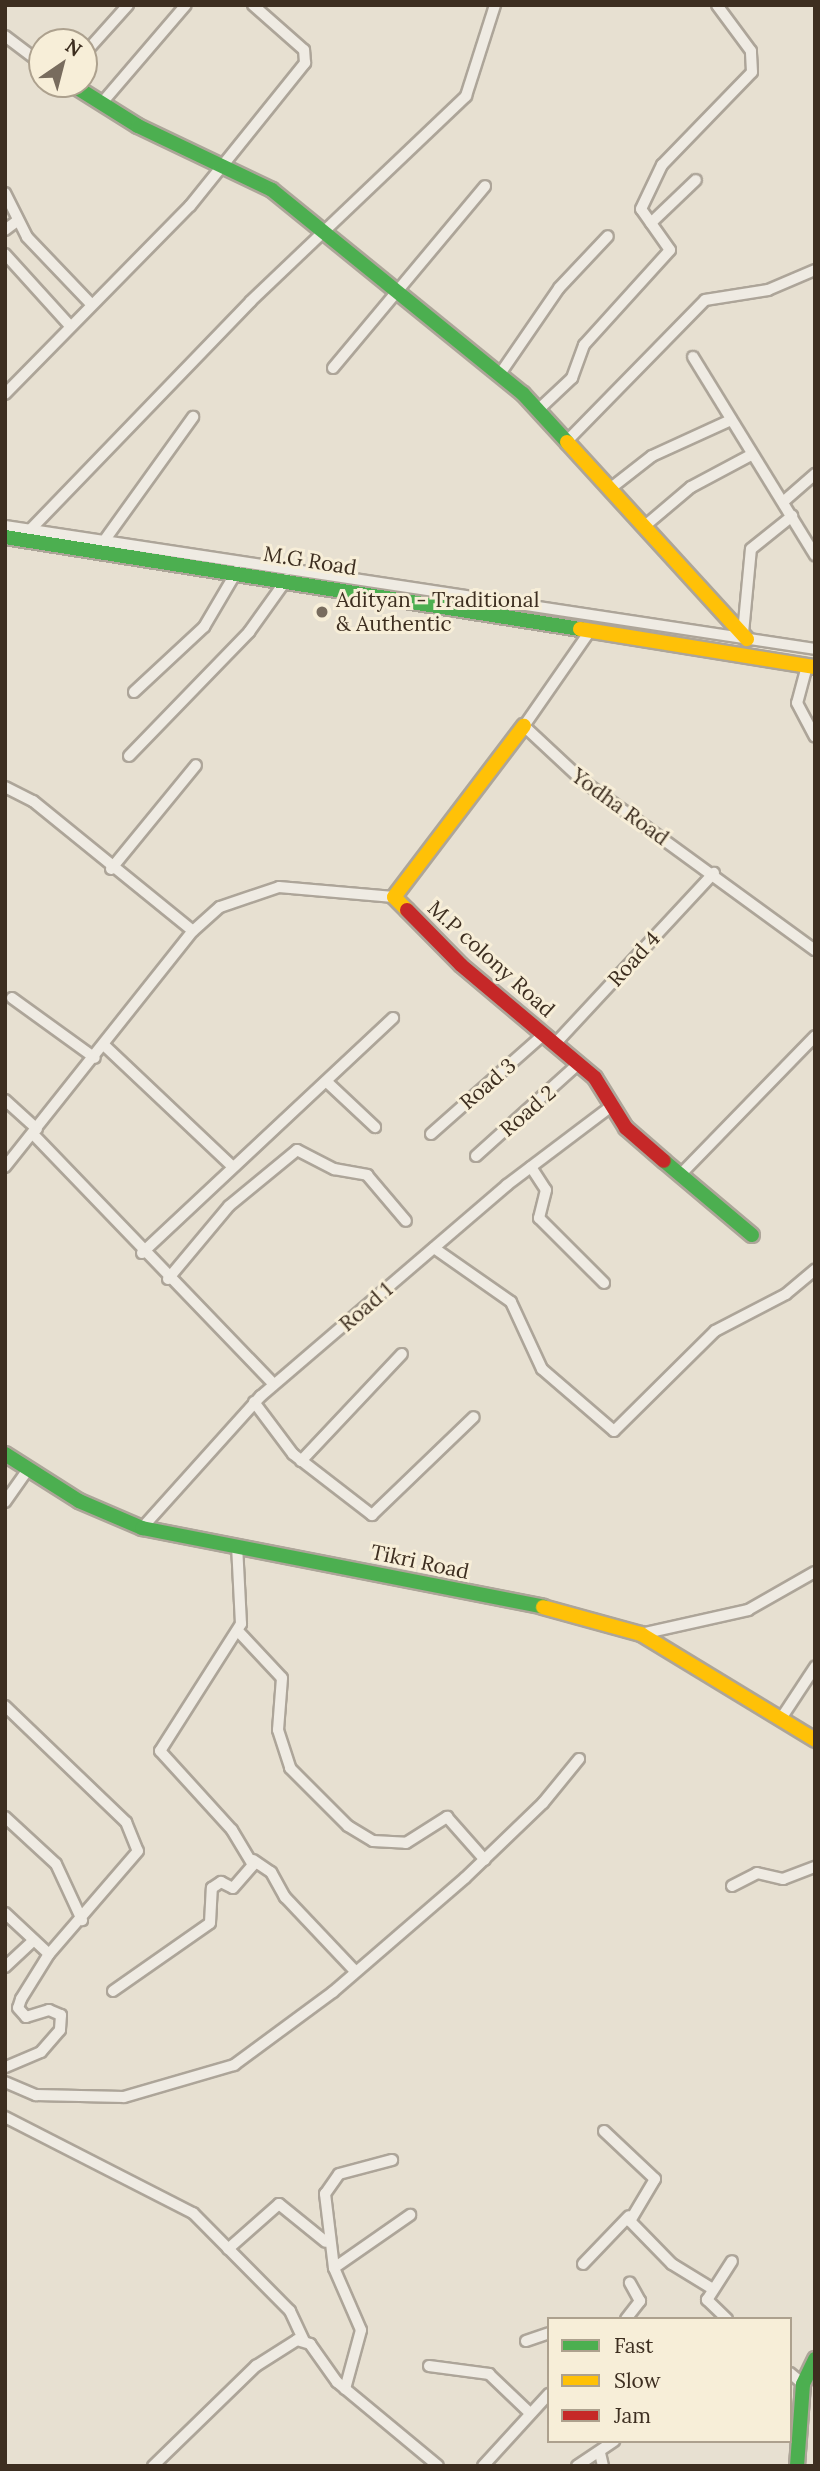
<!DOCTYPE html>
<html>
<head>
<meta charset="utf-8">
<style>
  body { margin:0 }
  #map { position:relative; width:820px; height:2471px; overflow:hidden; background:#e7e0d1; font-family:Lora,serif }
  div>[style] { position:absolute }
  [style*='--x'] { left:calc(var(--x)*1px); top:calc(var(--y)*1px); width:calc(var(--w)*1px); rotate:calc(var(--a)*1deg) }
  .roads { filter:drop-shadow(2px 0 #ada599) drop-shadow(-2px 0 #ada599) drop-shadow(0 2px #ada599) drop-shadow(0 -2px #ada599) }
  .street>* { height:10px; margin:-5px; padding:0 5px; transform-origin:5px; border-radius:5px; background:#efebe3 }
  .fast>* { height:14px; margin:-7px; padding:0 7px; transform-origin:7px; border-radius:7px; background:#4caf50 }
  .slow>* { height:14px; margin:-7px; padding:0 7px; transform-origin:7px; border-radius:7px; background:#ffc107 }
  .jam>* { height:14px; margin:-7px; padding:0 7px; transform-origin:7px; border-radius:7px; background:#c62828 }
  .dots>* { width:19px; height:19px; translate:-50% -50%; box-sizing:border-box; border:4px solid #f7eed8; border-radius:50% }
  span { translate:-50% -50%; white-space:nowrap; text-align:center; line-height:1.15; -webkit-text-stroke:6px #f7eed8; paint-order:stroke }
  .street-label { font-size:21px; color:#3d2e20 }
  .poi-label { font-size:21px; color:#3d2e20 }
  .left { translate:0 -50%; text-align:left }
  .frame { position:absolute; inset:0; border:7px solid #3d2e20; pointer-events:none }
  .legend { position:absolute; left:547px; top:2317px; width:245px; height:126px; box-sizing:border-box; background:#f7eed8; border:2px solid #ada18e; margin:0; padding:9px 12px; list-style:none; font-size:21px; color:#3d2e20 }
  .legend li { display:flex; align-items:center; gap:14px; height:35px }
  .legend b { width:35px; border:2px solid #ada18e }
  .north { position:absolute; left:28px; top:28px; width:70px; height:70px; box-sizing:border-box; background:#f7eed8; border:2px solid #ada18e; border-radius:50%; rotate:35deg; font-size:19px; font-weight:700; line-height:28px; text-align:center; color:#3d2e20 }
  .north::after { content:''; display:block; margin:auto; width:24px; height:32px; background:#786c5e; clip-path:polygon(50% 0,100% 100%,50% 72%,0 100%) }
</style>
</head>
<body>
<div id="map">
  <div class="roads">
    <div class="street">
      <i style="--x:5;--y:36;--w:46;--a:37.1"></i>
      <i style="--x:84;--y:54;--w:66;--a:-48.1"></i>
      <i style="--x:101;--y:104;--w:130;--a:-49.4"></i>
      <i style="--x:5;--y:193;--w:49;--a:63.4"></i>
      <i style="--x:27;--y:237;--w:93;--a:46.3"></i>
      <i style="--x:651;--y:223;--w:62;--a:-43.7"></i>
      <i style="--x:5;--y:230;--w:15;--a:-37"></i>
      <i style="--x:5;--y:254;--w:97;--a:47.9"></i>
      <i style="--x:693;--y:357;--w:233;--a:58.4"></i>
      <i style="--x:333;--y:368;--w:237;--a:-50.1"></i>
      <i style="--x:500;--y:374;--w:104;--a:-55.5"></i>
      <i style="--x:559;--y:288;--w:71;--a:-46.7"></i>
      <i style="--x:5;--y:394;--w:264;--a:-45.5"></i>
      <i style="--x:190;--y:206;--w:184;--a:-51.2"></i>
      <i style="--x:305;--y:63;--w:13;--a:-94"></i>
      <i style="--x:304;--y:50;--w:68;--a:-138.6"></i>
      <i style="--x:538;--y:410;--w:47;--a:-43.3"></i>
      <i style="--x:572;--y:378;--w:35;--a:-70"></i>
      <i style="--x:584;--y:345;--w:128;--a:-47.8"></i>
      <i style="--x:670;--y:250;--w:50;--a:-125.3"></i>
      <i style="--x:641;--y:209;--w:49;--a:-64.5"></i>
      <i style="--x:662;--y:165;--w:129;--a:-45.9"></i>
      <i style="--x:752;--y:72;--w:21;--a:-93"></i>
      <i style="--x:751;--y:51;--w:57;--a:-126.5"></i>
      <i style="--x:567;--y:441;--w:197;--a:-45.6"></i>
      <i style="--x:705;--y:300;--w:64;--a:-9"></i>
      <i style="--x:768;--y:290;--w:51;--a:-23.1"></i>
      <i style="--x:611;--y:488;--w:52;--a:-38"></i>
      <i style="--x:652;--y:456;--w:87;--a:-24.5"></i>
      <i style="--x:783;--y:502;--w:43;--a:-41.2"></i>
      <i style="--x:646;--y:525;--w:59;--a:-40.2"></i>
      <i style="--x:691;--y:487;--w:68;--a:-28.1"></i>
      <i style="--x:5;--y:526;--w:819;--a:8.63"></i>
      <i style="--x:30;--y:530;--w:318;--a:-46"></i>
      <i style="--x:251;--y:301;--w:297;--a:-43.6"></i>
      <i style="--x:466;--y:96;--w:96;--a:-72.3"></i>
      <i style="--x:104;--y:541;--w:153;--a:-54.3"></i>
      <i style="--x:590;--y:631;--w:116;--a:124.8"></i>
      <i style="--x:524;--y:726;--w:81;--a:43"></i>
      <i style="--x:583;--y:781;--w:287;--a:36.1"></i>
      <i style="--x:743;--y:633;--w:84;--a:-84.6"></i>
      <i style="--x:751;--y:549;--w:53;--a:-38.8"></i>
      <i style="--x:807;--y:666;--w:38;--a:105"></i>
      <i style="--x:797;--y:703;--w:38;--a:62"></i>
      <i style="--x:134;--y:692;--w:96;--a:-42.9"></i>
      <i style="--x:204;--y:627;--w:65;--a:-59.5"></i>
      <i style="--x:129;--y:756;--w:173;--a:-45.9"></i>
      <i style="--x:249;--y:632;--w:65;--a:-54.4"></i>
      <i style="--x:5;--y:787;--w:31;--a:27"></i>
      <i style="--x:33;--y:801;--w:206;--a:39.1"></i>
      <i style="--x:111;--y:869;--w:134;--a:-50.7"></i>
      <i style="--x:12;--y:998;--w:102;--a:35.9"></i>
      <i style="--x:554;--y:1045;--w:235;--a:-47.1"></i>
      <i style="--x:105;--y:1046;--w:173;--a:43.4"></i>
      <i style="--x:327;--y:1082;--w:66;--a:43.2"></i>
      <i style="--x:5;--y:1100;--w:43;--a:42.2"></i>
      <i style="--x:33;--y:1134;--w:347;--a:46.1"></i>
      <i style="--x:431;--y:1134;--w:151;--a:-41.5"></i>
      <i style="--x:476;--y:1156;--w:137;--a:-42"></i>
      <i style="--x:5;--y:1167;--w:302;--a:-51.5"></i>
      <i style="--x:193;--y:931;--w:36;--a:-42"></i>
      <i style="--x:220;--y:907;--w:62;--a:-18.7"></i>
      <i style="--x:279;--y:887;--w:115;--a:5"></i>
      <i style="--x:531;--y:1167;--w:27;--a:57"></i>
      <i style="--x:546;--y:1190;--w:29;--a:104"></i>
      <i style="--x:539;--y:1218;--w:92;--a:45"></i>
      <i style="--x:680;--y:1175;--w:194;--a:-45.8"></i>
      <i style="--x:434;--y:1248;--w:94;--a:35"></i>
      <i style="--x:511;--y:1302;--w:74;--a:65.2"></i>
      <i style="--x:542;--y:1369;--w:95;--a:40.7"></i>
      <i style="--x:614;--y:1431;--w:142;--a:-44.7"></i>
      <i style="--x:715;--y:1331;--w:80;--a:-27.5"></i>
      <i style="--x:786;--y:1294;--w:38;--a:-40"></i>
      <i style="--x:142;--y:1253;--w:344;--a:-43.1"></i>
      <i style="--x:168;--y:1279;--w:95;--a:-50.1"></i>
      <i style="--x:229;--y:1206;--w:88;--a:-39.5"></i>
      <i style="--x:297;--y:1150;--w:42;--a:27.2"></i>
      <i style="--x:334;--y:1169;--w:34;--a:10"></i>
      <i style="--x:367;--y:1175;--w:60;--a:49.7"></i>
      <i style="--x:254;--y:1402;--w:65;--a:53.1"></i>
      <i style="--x:293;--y:1454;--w:100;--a:37.7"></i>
      <i style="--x:372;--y:1515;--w:141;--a:-43.9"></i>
      <i style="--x:301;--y:1461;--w:147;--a:-46.7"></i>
      <i style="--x:5;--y:1502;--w:42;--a:-54.8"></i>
      <i style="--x:142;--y:1528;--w:178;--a:-48"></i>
      <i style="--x:261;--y:1396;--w:324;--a:-40.6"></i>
      <i style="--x:507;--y:1185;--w:129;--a:-37.1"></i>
      <i style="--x:238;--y:1631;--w:64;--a:46.9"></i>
      <i style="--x:282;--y:1678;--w:52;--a:94.4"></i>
      <i style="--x:278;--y:1730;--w:40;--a:72"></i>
      <i style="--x:290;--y:1768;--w:82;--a:45"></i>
      <i style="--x:348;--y:1826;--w:29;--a:31"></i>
      <i style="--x:373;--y:1841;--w:33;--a:3"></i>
      <i style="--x:406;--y:1843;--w:49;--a:-32.4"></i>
      <i style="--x:447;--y:1817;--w:57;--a:48.5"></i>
      <i style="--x:641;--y:1634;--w:110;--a:-12.6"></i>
      <i style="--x:748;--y:1610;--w:77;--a:-29.6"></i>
      <i style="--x:5;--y:1706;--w:168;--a:43.8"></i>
      <i style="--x:126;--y:1822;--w:31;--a:68"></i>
      <i style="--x:138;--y:1851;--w:136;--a:130.8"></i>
      <i style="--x:49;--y:1954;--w:53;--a:121.9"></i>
      <i style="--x:21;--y:1999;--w:9;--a:108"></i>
      <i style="--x:18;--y:2008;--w:12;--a:48"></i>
      <i style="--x:26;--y:2017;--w:24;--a:-17"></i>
      <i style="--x:49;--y:2010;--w:13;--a:23"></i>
      <i style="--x:61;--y:2015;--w:15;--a:94"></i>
      <i style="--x:60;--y:2030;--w:29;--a:131"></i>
      <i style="--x:41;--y:2052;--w:39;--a:157"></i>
      <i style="--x:780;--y:1720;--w:64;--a:-56.6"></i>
      <i style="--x:5;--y:1817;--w:69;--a:42.7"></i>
      <i style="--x:56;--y:1864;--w:62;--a:65.1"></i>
      <i style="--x:253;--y:1860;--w:22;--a:34"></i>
      <i style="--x:271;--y:1872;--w:29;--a:61"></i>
      <i style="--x:285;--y:1897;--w:102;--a:46.6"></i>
      <i style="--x:732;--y:1886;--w:28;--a:-27"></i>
      <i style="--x:757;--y:1873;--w:27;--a:13"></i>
      <i style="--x:783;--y:1879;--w:34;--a:-21"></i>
      <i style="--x:5;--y:1913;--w:60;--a:43"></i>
      <i style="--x:5;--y:1967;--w:38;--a:-43"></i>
      <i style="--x:113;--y:1991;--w:118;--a:-35"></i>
      <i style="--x:210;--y:1923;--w:35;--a:-87"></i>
      <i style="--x:212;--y:1888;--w:11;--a:-34"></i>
      <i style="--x:221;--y:1882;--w:13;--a:27"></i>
      <i style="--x:233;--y:1888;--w:30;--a:-49"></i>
      <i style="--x:253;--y:1865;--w:41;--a:-121"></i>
      <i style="--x:232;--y:1830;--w:107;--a:-132.3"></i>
      <i style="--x:160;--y:1751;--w:151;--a:-57.5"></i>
      <i style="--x:241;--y:1624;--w:78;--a:-92.9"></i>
      <i style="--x:5;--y:2082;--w:34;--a:23"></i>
      <i style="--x:36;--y:2095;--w:88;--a:1.3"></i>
      <i style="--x:124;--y:2097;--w:115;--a:-16.2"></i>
      <i style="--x:234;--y:2065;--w:123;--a:-36.4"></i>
      <i style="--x:333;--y:1992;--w:174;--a:-40.8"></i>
      <i style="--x:465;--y:1878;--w:108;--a:-43.9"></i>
      <i style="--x:543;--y:1803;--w:57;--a:-50.7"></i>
      <i style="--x:5;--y:2117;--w:211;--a:27.1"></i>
      <i style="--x:193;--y:2213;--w:138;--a:45.3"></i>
      <i style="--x:290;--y:2311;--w:33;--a:65"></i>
      <i style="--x:604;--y:2131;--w:70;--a:43.3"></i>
      <i style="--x:655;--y:2179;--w:49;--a:120.8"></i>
      <i style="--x:630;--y:2221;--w:60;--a:45.7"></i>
      <i style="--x:672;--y:2264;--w:46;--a:31.6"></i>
      <i style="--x:228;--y:2249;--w:68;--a:-41.4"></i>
      <i style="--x:279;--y:2204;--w:60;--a:39"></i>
      <i style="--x:583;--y:2264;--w:66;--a:-46.2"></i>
      <i style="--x:334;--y:2268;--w:93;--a:-34.9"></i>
      <i style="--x:626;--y:2319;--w:23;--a:-52"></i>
      <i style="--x:640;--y:2301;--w:21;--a:-119"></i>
      <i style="--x:727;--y:2319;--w:28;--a:-136"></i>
      <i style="--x:707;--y:2300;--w:46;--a:-57.3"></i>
      <i style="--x:526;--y:2341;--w:24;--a:-19"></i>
      <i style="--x:429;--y:2366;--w:61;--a:7.6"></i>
      <i style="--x:489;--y:2374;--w:57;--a:43.6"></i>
      <i style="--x:790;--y:2373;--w:17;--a:40"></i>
      <i style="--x:345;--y:2389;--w:61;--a:-74.8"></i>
      <i style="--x:361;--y:2330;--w:68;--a:-113.5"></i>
      <i style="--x:334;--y:2268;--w:75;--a:-96.9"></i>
      <i style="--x:325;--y:2194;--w:24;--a:-55"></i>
      <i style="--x:339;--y:2174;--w:55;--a:-14.8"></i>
      <i style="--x:600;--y:2453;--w:13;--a:77"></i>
      <i style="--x:153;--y:2466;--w:144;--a:-44.2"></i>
      <i style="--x:256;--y:2366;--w:49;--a:-32.4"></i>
      <i style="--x:297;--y:2340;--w:14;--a:17"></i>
      <i style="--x:310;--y:2344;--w:47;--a:54.6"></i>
      <i style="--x:337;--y:2382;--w:131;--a:39.7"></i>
      <i style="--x:483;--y:2466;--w:98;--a:-47.5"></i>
      <i style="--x:577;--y:2466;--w:45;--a:-34"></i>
    </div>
    <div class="fast">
      <i style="--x:71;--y:84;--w:79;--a:32.1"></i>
      <i style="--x:138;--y:126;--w:148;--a:25.5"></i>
      <i style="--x:272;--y:190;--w:323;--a:39.1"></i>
      <i style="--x:523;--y:394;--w:65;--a:47.5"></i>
      <i style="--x:5;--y:537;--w:582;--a:9.09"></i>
      <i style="--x:664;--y:1161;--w:115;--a:40.1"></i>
      <i style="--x:5;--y:1454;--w:88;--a:32.4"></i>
      <i style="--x:79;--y:1501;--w:69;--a:23.2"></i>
      <i style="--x:142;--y:1528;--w:409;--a:11.1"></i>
      <i style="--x:797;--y:2466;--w:82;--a:-85.8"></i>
      <i style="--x:803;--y:2384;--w:28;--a:-64"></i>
    </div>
    <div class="slow">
      <i style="--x:567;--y:442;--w:267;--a:47.6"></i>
      <i style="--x:580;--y:629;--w:238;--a:9.2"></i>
      <i style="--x:407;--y:910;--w:18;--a:-135"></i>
      <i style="--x:394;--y:897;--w:215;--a:-52.8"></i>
      <i style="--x:543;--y:1607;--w:102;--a:15.4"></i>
      <i style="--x:641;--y:1634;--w:204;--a:31.3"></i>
    </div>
    <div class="jam">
      <i style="--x:407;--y:910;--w:77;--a:45.5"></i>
      <i style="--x:461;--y:965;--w:175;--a:40.1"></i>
      <i style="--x:595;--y:1078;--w:59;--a:58.2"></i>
      <i style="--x:626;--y:1128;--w:50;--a:41"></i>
    </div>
  </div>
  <div class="dots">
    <i style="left:322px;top:612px;background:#786c5e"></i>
  </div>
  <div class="street-label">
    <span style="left:310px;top:561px;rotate:9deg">M.G Road</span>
    <span style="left:620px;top:807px;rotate:36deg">Yodha Road</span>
    <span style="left:491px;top:959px;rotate:42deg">M.P colony Road</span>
    <span style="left:634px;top:959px;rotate:-48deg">Road 4</span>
    <span style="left:488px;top:1084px;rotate:-41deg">Road 3</span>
    <span style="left:528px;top:1111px;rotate:-41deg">Road 2</span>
    <span style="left:366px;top:1307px;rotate:-41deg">Road 1</span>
    <span style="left:420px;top:1562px;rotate:12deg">Tikri Road</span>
  </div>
  <div class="poi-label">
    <span class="left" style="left:336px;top:612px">Adityan - Traditional<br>&amp; Authentic</span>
  </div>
  <div class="frame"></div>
  <ul class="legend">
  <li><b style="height:9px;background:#4caf50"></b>Fast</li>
  <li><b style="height:9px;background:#ffc107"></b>Slow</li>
  <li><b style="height:9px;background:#c62828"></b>Jam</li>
  </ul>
  <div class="north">N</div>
</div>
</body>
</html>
